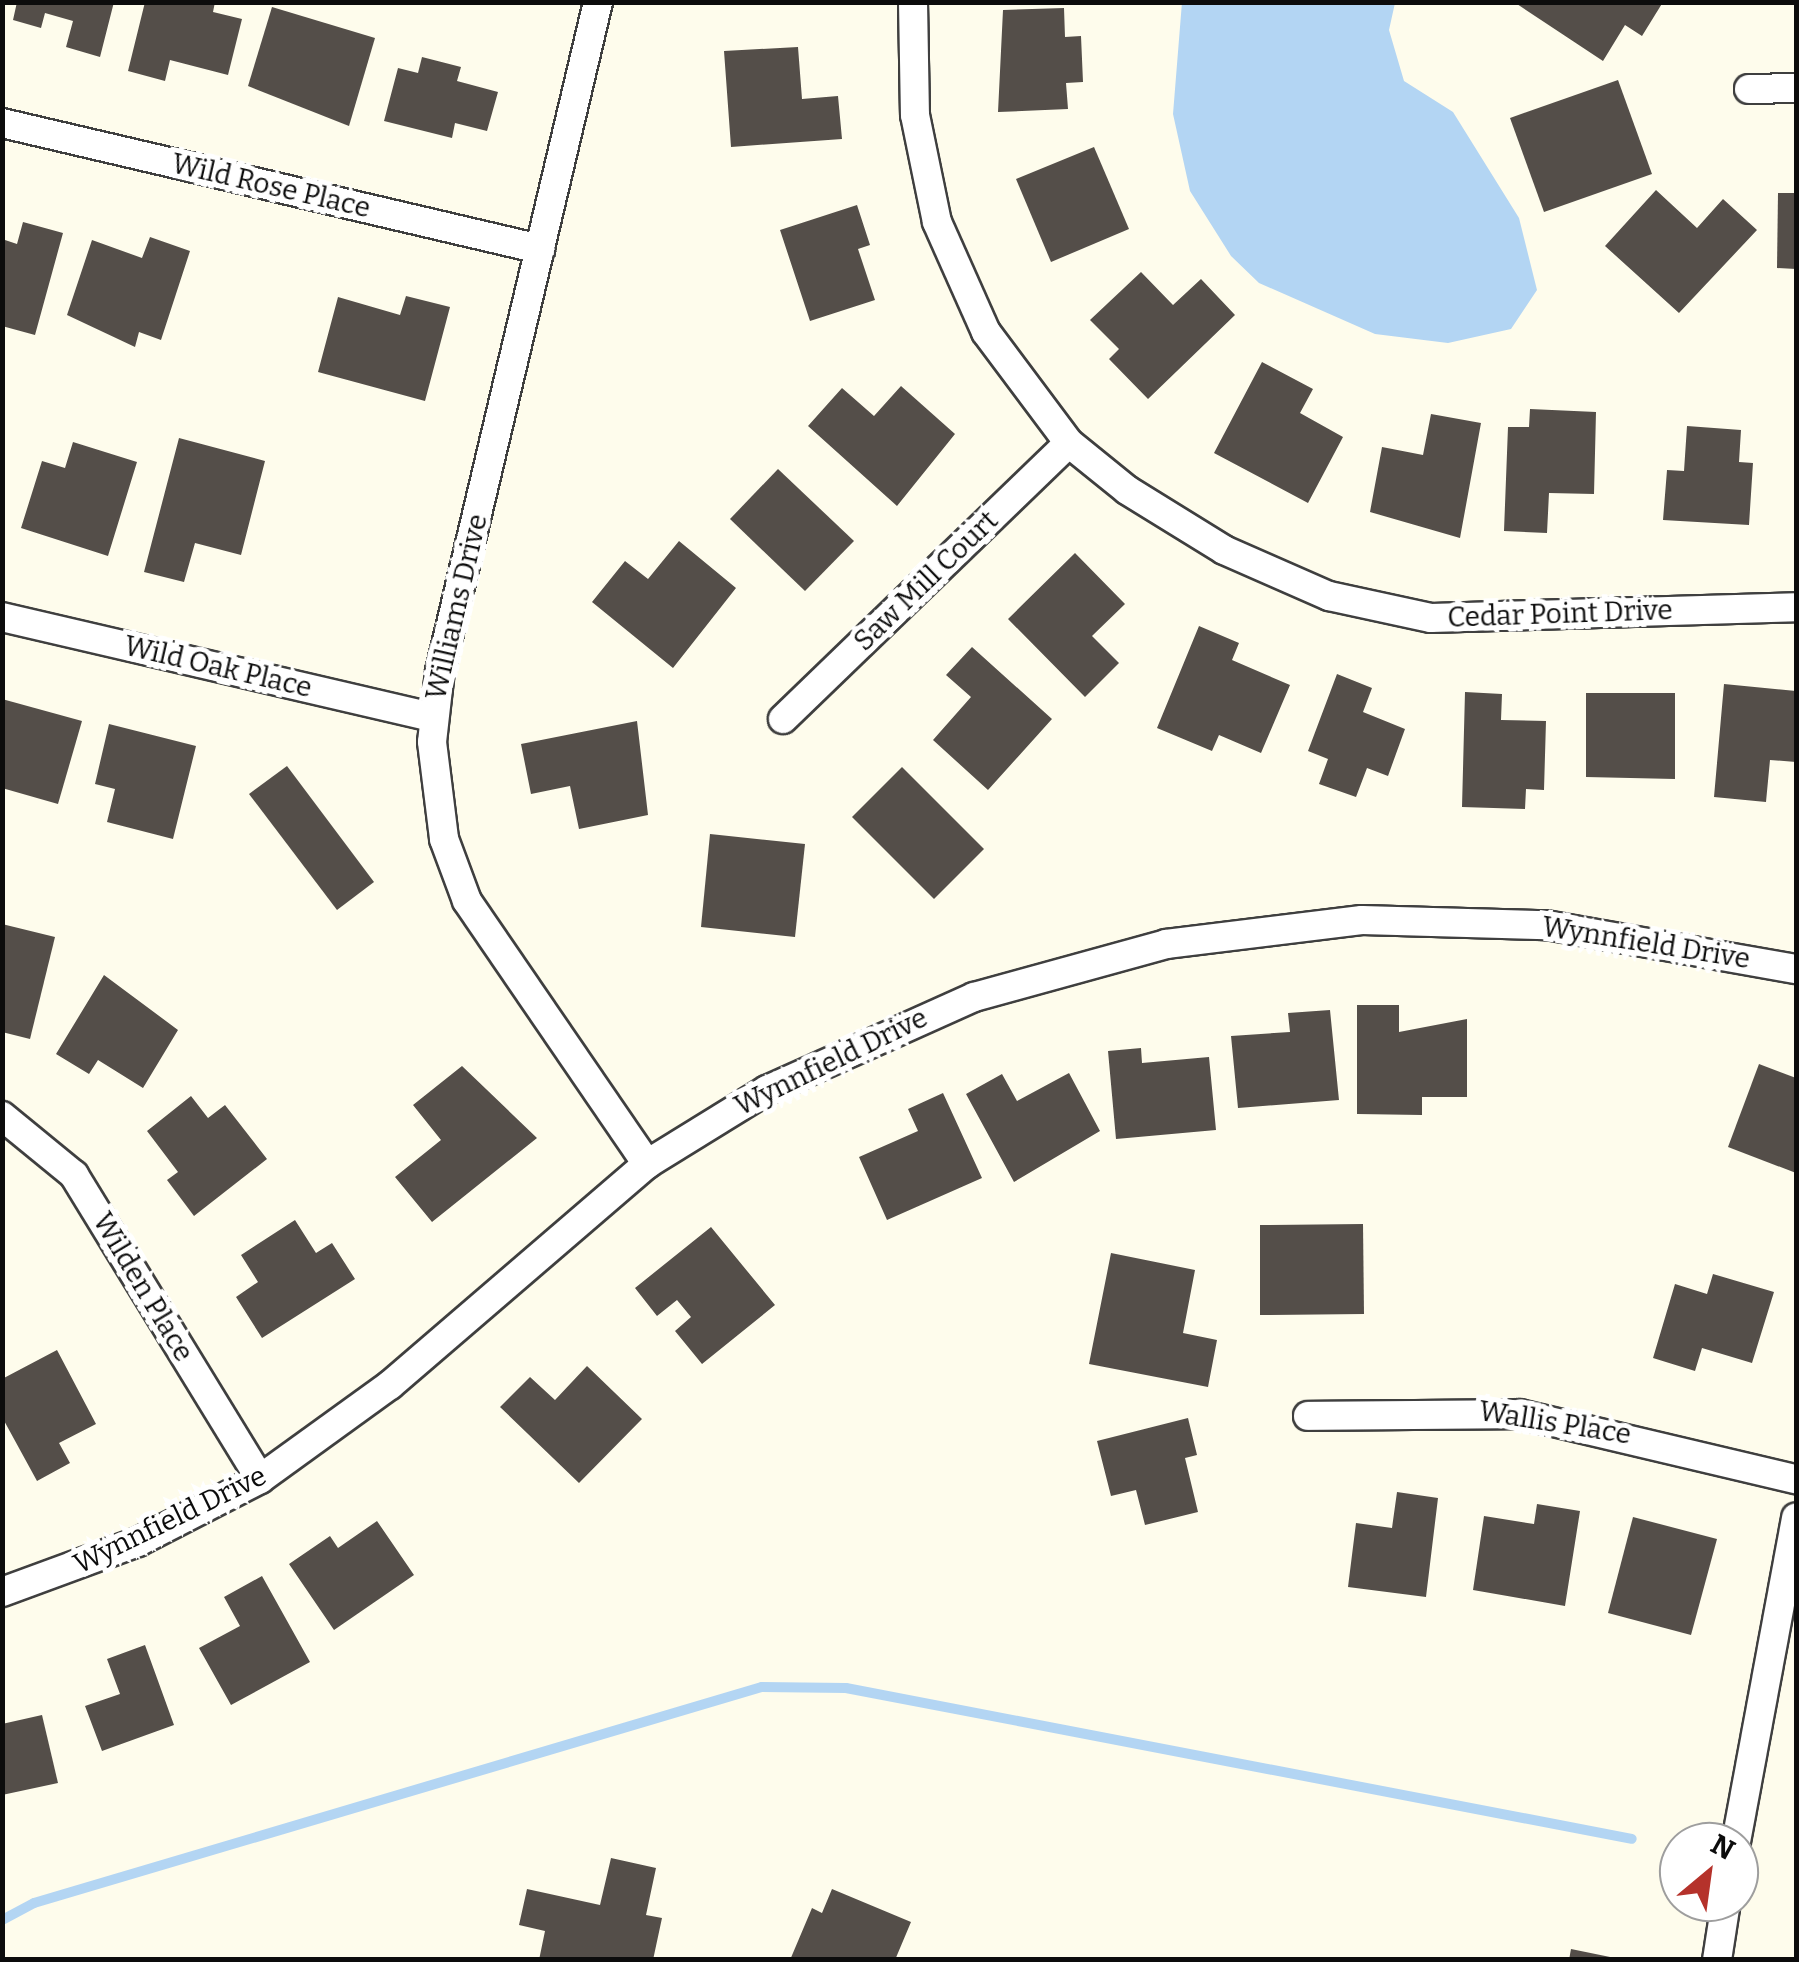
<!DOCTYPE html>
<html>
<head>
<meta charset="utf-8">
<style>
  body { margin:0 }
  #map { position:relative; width:1799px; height:1962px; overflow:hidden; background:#fefcec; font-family:Bitter,serif }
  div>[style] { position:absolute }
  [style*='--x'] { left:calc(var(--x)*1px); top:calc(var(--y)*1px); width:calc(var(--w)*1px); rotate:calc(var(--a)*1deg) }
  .water>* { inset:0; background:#b3d5f3 }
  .stream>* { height:10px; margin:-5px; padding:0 5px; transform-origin:5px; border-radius:5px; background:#b3d5f3 }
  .building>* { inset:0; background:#544e49 }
  .roads { filter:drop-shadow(2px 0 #3f3f3f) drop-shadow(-2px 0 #3f3f3f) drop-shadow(0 2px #3f3f3f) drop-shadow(0 -2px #3f3f3f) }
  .street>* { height:28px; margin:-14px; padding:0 14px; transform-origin:14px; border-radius:14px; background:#fff }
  span { translate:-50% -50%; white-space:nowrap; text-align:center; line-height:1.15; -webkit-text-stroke:10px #fff; paint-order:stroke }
  .street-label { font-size:28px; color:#0c0c0c }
  .frame { position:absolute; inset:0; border:5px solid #0c0c0c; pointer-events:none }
  .north { position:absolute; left:1659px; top:1822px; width:100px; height:100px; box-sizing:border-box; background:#fff; border:2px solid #9e9e9e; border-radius:50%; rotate:29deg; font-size:28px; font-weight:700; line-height:40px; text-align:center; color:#0c0c0c }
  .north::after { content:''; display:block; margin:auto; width:35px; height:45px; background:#b5322b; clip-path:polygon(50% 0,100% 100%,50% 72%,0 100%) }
</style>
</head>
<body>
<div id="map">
  <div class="water">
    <i style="clip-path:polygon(1182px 2px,1395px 3px,1389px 30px,1404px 81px,1453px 112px,1519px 218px,1537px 290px,1511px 329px,1448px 343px,1375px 334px,1259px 283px,1231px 256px,1190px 191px,1173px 114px)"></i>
  </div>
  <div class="stream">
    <i style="--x:2;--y:1920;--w:36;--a:-28"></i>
    <i style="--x:34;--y:1903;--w:759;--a:-16.53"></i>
    <i style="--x:762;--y:1687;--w:84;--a:0.7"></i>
    <i style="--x:846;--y:1688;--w:800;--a:10.87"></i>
  </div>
  <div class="building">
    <i style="clip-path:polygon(17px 2px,114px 2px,100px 57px,66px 47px,73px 21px,45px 13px,41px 28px,13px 20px)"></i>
    <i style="clip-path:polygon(145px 2px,215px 2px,213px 12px,242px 19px,228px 75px,170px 60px,165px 81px,128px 71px)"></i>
    <i style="clip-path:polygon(1514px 2px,1663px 2px,1642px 36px,1625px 25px,1603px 61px)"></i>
    <i style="clip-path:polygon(272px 7px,375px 38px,349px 126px,248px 86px)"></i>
    <i style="clip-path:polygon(1064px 8px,1065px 37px,1081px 36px,1083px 82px,1066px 83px,1068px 109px,998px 112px,1003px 10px)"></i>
    <i style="clip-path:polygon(798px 47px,802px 99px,838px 96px,842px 139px,731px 147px,724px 51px)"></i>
    <i style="clip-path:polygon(422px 57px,461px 67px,457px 81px,498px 92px,487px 131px,455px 123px,452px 138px,384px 121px,398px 68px,418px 73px)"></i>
    <i style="clip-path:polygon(1618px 80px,1652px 174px,1544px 212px,1510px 118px)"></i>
    <i style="clip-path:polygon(1094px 147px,1129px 229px,1051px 262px,1016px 179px)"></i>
    <i style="clip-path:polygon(1656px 190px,1697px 228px,1723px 199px,1757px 230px,1679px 313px,1605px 246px)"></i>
    <i style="clip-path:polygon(1778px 193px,1796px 193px,1796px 269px,1777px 268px)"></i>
    <i style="clip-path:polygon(857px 205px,870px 245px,858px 249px,875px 300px,810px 321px,780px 230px)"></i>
    <i style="clip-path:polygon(23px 222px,63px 233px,35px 335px,2px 326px,2px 239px,17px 244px)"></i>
    <i style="clip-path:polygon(150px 237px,190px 251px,161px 340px,139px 332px,135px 347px,67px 315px,92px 240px,142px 258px)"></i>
    <i style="clip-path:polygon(1141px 272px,1173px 305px,1201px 279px,1235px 315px,1148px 399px,1109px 359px,1119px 349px,1090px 320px)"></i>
    <i style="clip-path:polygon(406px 296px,450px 307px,425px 401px,318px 372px,338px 297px,400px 315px)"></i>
    <i style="clip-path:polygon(1262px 362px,1313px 389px,1300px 413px,1343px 437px,1308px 503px,1214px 453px)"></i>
    <i style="clip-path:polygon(901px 386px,955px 434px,897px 506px,808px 426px,842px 388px,874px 416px)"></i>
    <i style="clip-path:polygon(1530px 409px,1596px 412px,1594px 494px,1549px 493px,1547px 533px,1504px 531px,1508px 427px,1529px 427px)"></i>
    <i style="clip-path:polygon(1431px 414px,1481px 423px,1460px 538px,1370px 512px,1382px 447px,1423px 455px)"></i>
    <i style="clip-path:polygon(1687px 426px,1741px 430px,1739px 462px,1753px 463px,1749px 525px,1663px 520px,1667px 470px,1684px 471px)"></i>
    <i style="clip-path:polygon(179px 438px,265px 461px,241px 555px,195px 543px,184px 582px,144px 572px)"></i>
    <i style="clip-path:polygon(73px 442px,137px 462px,108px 556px,21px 528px,42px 461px,65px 468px)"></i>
    <i style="clip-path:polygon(778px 469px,854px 541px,805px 591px,730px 519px)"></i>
    <i style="clip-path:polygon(679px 541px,736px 588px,673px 668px,592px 602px,625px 561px,648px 579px)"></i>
    <i style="clip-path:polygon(1075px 553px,1125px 604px,1092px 636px,1119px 663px,1085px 697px,1008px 619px)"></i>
    <i style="clip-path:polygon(1199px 626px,1239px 643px,1232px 660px,1290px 685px,1261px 753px,1219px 735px,1212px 751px,1157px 728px)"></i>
    <i style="clip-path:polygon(972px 647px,1052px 719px,988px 790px,933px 740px,971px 697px,946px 675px)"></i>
    <i style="clip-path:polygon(1337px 674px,1372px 688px,1363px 712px,1405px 729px,1388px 776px,1367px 768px,1356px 797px,1319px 784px,1328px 759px,1308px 751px)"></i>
    <i style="clip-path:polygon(1724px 684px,1796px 691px,1796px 762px,1770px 760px,1766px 802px,1714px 797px)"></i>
    <i style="clip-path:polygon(1465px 692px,1502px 694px,1501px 720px,1546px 721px,1544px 790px,1526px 789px,1525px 809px,1462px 807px)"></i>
    <i style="clip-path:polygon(1586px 693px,1675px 693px,1675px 779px,1586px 777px)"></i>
    <i style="clip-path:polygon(2px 699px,82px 721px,58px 804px,2px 788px)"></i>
    <i style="clip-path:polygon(637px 721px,648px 815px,579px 829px,570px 786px,531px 794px,521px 744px)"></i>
    <i style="clip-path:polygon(109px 724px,196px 746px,173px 839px,107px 822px,115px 789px,95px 784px)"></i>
    <i style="clip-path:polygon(287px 766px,374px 882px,337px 910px,249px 794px)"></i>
    <i style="clip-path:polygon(902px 767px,984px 849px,934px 899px,852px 817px)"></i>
    <i style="clip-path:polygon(710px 834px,805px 844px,795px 937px,701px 927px)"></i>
    <i style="clip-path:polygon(2px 924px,55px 937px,30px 1039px,2px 1032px)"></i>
    <i style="clip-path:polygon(104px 975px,178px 1030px,143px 1088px,98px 1060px,89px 1074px,56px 1054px)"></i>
    <i style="clip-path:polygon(1357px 1005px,1399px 1005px,1399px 1032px,1467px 1019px,1467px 1097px,1422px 1097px,1422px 1115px,1357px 1114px)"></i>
    <i style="clip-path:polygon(1330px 1010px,1339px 1100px,1238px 1108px,1231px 1036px,1290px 1032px,1288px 1013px)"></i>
    <i style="clip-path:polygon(1141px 1048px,1142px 1063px,1209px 1057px,1216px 1130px,1116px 1139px,1108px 1051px)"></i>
    <i style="clip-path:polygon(1759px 1064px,1796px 1078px,1796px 1173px,1728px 1147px)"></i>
    <i style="clip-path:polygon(462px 1066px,537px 1138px,432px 1222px,395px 1177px,441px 1140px,413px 1105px)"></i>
    <i style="clip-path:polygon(1069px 1073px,1100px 1131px,1014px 1182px,966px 1094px,1002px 1074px,1017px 1101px)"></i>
    <i style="clip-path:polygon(943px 1093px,982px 1178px,887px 1220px,859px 1157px,918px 1131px,908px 1109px)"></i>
    <i style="clip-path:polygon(191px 1096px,208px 1118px,225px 1105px,267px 1159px,194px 1216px,167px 1180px,178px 1172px,147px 1131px)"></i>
    <i style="clip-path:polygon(295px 1220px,316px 1253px,332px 1243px,355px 1279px,262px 1338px,236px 1297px,258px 1282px,241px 1255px)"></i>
    <i style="clip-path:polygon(1363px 1224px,1364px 1314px,1260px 1315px,1260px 1225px)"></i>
    <i style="clip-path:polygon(711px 1227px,775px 1305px,702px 1364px,675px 1331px,691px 1317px,677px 1300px,657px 1316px,635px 1288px)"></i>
    <i style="clip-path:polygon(1111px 1253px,1195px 1270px,1183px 1333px,1217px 1340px,1208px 1387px,1089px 1364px)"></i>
    <i style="clip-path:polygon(1713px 1274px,1774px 1292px,1752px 1363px,1702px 1348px,1695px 1371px,1653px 1358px,1675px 1284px,1707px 1294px)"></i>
    <i style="clip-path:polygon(57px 1350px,96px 1424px,59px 1443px,70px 1463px,37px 1481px,2px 1417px,2px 1379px)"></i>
    <i style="clip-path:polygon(587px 1366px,642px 1419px,579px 1483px,500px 1407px,530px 1377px,555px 1400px)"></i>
    <i style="clip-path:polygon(1188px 1418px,1197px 1455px,1185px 1458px,1198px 1512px,1145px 1525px,1136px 1490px,1111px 1496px,1097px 1441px)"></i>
    <i style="clip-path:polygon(1397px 1492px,1438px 1498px,1426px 1597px,1348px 1587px,1356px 1523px,1392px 1528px)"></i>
    <i style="clip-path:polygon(1537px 1504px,1580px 1511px,1565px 1606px,1473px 1590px,1484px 1516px,1534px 1524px)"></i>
    <i style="clip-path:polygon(1633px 1517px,1717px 1539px,1691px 1635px,1608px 1613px)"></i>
    <i style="clip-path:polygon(377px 1521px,414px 1575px,334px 1630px,289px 1564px,330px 1536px,338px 1548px)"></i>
    <i style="clip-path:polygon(262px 1576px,310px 1662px,231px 1705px,199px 1648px,240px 1626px,224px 1597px)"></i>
    <i style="clip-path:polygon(145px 1645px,174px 1725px,102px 1751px,85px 1706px,120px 1694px,107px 1659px)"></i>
    <i style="clip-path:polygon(42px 1715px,58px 1783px,2px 1795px,2px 1724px)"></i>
    <i style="clip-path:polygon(611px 1858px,656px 1868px,646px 1915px,662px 1918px,653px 1960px,539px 1960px,545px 1931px,519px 1925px,527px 1889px,600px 1905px)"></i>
    <i style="clip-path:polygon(832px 1889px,911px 1922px,895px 1960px,790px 1960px,812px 1908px,822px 1913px)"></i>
    <i style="clip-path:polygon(1571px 1949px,1615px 1958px,1615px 1960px,1569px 1960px)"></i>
  </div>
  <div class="roads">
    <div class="street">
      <i style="--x:598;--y:2;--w:687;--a:103.29"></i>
      <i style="--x:440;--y:671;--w:71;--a:96.4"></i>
      <i style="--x:432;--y:742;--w:98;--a:82.9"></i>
      <i style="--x:444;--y:839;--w:66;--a:69.6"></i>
      <i style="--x:467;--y:901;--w:319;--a:55.6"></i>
      <i style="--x:913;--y:2;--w:113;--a:89"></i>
      <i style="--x:915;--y:115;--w:109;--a:78.4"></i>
      <i style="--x:937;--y:222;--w:120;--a:66"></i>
      <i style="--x:986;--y:332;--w:139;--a:53.2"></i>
      <i style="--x:1069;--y:443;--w:75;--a:39"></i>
      <i style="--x:1127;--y:490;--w:114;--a:31.7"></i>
      <i style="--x:1224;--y:550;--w:115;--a:23.7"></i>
      <i style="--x:1329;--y:596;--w:104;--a:12.2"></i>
      <i style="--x:1431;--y:618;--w:365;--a:-1.7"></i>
      <i style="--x:1749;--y:89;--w:47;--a:-1.2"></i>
      <i style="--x:2;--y:123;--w:553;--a:13.18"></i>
      <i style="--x:2;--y:617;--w:442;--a:13.1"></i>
      <i style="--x:783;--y:719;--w:397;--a:-44"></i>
      <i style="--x:2;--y:1116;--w:93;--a:39.3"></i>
      <i style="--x:74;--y:1175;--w:356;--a:58.5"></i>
      <i style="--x:1308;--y:1416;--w:212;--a:-0.5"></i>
      <i style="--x:1520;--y:1414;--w:284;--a:13.3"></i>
      <i style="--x:2;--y:1592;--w:145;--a:-20.2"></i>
      <i style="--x:138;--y:1542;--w:137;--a:-27.3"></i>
      <i style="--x:260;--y:1479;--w:160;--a:-35.9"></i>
      <i style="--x:390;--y:1385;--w:339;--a:-40.7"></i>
      <i style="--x:647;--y:1164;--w:141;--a:-31.7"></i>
      <i style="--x:767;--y:1090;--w:227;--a:-24.2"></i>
      <i style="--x:974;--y:997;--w:199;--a:-15.4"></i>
      <i style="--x:1166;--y:944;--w:197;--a:-7"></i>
      <i style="--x:1362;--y:920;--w:184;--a:1.6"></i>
      <i style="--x:1546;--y:925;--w:254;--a:10"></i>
      <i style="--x:1736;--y:1842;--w:330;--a:-79.5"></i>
      <i style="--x:1717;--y:1960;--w:59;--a:-81.2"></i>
    </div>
  </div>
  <div class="street-label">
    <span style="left:271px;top:186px;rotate:13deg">Wild Rose Place</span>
    <span style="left:926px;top:581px;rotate:-44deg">Saw Mill Court</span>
    <span style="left:457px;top:607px;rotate:-77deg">Williams Drive</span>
    <span style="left:1560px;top:614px;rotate:-2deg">Cedar Point Drive</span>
    <span style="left:218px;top:667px;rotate:13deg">Wild Oak Place</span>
    <span style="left:1646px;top:943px;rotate:9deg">Wynnfield Drive</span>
    <span style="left:831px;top:1062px;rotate:-26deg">Wynnfield Drive</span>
    <span style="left:143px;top:1287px;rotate:59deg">Wilden Place</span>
    <span style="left:1555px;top:1423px;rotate:9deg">Wallis Place</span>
    <span style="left:170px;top:1520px;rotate:-26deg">Wynnfield Drive</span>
  </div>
  <div class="frame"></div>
  <div class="north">N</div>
</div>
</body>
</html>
